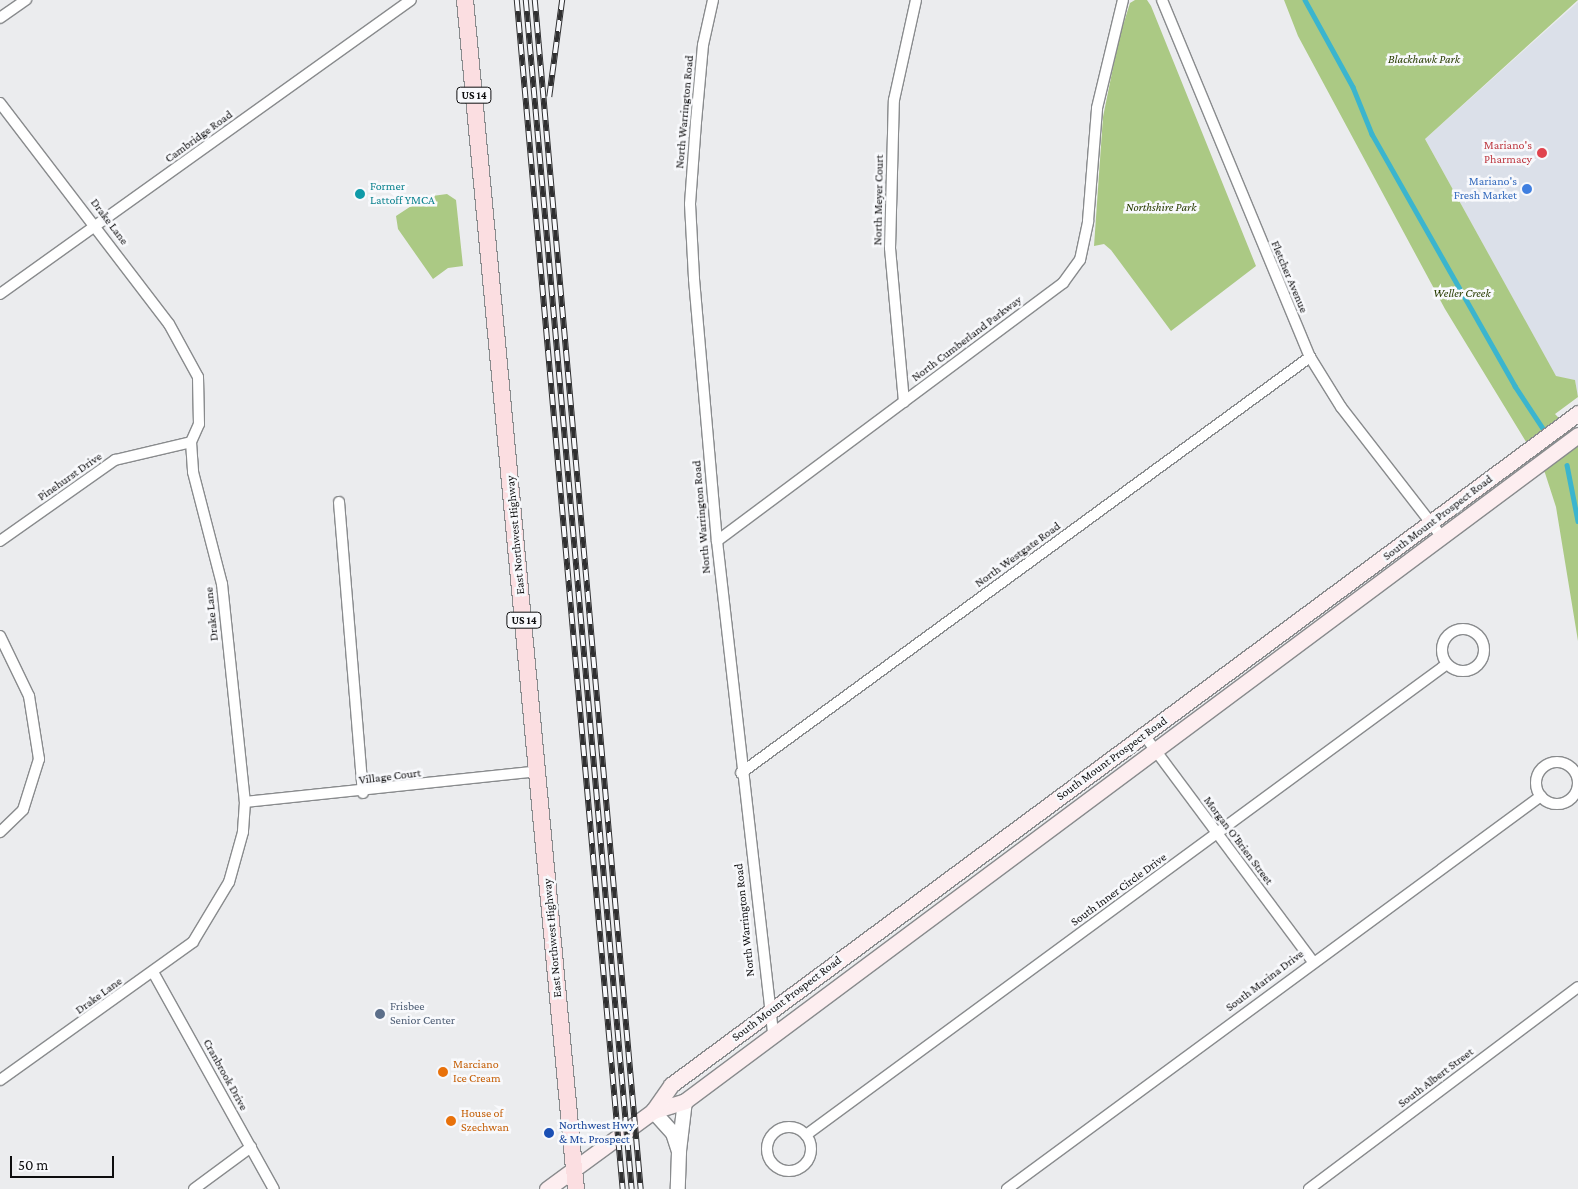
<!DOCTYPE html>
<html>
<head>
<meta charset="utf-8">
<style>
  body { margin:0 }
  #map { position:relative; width:1578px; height:1189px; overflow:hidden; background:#ebecee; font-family:"Crimson Pro",serif }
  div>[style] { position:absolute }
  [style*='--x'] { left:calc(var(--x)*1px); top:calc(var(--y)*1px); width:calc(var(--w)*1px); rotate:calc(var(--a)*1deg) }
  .built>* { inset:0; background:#dbe0e9 }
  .green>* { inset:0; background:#abc984 }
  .stream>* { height:4.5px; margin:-2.25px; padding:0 2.25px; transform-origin:2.25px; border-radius:2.25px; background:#3bb5ce }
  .roads { filter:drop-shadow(1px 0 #898b8d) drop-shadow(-1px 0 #898b8d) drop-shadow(0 1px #898b8d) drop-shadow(0 -1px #898b8d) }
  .minor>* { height:10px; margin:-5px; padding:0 5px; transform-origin:5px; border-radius:5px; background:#fff }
  .minor>.ring { margin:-5px; padding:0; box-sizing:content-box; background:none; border:10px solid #fff; border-radius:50% }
  .tertiary>* { height:14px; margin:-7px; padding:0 7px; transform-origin:7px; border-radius:7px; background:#fff }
  .secondary>* { height:15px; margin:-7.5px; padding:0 7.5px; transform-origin:7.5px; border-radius:7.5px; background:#fdeef0 }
  .primary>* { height:16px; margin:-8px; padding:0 8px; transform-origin:8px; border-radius:8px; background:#fbdee1 }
  .rail>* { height:5.5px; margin-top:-2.75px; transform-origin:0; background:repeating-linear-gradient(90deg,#f8f9fc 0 11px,#2f2f30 0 22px); box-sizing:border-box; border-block:1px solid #2f2f30 }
  .dots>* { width:14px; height:14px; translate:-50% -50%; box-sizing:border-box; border:2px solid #f8f9fc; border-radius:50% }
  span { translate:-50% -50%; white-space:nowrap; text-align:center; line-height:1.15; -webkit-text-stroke:5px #f8f9fc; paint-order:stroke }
  .shield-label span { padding:1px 4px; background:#f8f9fc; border:1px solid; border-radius:4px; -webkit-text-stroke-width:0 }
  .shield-label { font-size:11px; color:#0d0d0e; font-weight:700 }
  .park-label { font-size:12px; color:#283c01; font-style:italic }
  .street-label { font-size:12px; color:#0d0d0e }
  .health-label { font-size:12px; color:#be3a42 }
  .right { translate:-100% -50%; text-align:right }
  .shop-label { font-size:12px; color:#366cbe }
  .culture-label { font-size:12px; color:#0d838f }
  .left { translate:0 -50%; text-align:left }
  .service-label { font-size:12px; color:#4e5e75 }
  .food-label { font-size:12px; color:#c56008 }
  .transit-label { font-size:12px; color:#164399 }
  .scale { position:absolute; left:10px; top:1156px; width:104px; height:22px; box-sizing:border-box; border:2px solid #0d0d0e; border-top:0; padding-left:6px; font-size:15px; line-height:18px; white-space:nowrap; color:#0d0d0e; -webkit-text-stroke:4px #f8f9fc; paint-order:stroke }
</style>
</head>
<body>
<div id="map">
  <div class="built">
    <i style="clip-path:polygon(1578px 2px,1578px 397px,1575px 380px,1556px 377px,1425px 139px)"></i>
  </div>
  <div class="green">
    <i style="clip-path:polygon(1135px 0,1147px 0,1151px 6px,1256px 266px,1171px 331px,1111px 250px,1104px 244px,1094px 246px,1103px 117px,1119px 38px,1130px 3px)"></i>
    <i style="clip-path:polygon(1284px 0,1578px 0,1425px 139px,1556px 376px,1575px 380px,1578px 397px,1555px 414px,1578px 438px,1578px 641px,1556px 507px,1545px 473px,1445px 309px,1298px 36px)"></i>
    <i style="clip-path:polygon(447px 194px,456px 200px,463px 266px,448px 268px,433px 279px,398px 229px,396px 216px,425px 197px)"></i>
  </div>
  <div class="stream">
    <i style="--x:1305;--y:0;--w:99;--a:61.1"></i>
    <i style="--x:1353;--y:87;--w:51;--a:68"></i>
    <i style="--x:1372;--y:134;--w:290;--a:60.4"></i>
    <i style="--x:1515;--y:386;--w:74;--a:56.5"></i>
    <i style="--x:1567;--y:465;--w:57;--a:78.9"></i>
  </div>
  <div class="roads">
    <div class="minor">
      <i style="--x:713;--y:0;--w:46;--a:102.5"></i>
      <i style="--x:703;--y:45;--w:77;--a:95.2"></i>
      <i style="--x:696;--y:122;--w:82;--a:94.2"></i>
      <i style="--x:690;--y:204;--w:75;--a:86.9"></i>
      <i style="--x:694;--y:279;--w:263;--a:85"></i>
      <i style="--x:717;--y:541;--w:494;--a:83.5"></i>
      <i style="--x:1162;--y:0;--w:386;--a:67.5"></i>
      <i style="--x:1310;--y:357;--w:59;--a:58.2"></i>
      <i style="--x:1341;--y:407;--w:165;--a:52.2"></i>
      <i style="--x:0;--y:18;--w:32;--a:-35"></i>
      <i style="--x:0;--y:103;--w:278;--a:52.6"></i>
      <i style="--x:169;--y:324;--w:60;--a:61.3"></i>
      <i style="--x:198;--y:377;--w:47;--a:88.8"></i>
      <i style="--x:199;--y:424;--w:20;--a:114"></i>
      <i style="--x:191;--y:442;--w:30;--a:86"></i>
      <i style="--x:193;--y:472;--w:116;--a:75.5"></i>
      <i style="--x:222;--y:584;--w:219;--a:84"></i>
      <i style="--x:245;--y:802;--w:30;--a:94"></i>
      <i style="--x:243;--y:832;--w:52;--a:105.6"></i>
      <i style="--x:229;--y:882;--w:70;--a:121"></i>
      <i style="--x:193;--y:942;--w:237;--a:144.4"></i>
      <i style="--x:0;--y:294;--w:505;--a:-35.58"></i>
      <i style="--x:904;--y:402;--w:155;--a:-95.2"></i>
      <i style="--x:890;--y:248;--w:148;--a:-88.5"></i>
      <i style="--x:894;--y:100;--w:102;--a:-77.6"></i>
      <i style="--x:339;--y:502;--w:292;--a:85.3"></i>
      <i style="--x:0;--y:541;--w:141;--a:-35.2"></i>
      <i style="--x:115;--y:460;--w:78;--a:-13.3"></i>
      <i style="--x:717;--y:541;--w:432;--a:-36.7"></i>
      <i style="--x:1063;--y:283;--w:29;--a:-54"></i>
      <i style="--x:1080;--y:260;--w:40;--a:-78"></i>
      <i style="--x:1088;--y:221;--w:113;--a:-85.4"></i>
      <i style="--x:1097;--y:108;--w:111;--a:-76.5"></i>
      <i class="ring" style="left:1442px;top:629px;width:32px;height:32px"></i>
      <i style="--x:0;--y:636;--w:67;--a:64.2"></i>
      <i style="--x:29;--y:696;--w:64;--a:81"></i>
      <i style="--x:39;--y:759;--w:53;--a:107.4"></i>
      <i style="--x:23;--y:810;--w:32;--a:136"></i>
      <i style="--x:1144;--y:735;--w:283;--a:53.3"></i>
      <i class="ring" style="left:1536px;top:762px;width:32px;height:32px"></i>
      <i style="--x:741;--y:773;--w:705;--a:-36.17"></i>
      <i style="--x:245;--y:802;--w:295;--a:-6"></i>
      <i style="--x:153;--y:972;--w:248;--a:60.9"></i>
      <i class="ring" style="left:767px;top:1127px;width:34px;height:34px"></i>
      <i style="--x:806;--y:1135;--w:795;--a:-36.31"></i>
      <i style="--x:194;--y:1189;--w:71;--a:-36.4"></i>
      <i style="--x:1007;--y:1189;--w:663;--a:-36.35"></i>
      <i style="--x:1309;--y:1189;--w:336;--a:-36.9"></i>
    </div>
    <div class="tertiary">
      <i style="--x:653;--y:1111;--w:30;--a:48"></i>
      <i style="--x:673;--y:1133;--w:20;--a:72"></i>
      <i style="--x:679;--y:1152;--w:37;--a:92"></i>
      <i style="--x:679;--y:1151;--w:50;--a:-83.2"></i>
    </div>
    <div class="secondary">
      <i style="--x:653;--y:1111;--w:34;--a:-17"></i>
      <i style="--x:685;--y:1101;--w:1114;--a:-36.72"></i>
      <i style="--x:547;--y:1189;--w:132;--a:-36.3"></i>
      <i style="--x:653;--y:1111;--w:32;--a:-55"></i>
      <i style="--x:671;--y:1085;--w:1129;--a:-36.53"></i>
    </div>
    <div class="primary">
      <i style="--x:465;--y:0;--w:1194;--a:84.67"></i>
    </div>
  </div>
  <div class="rail">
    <i style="--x:517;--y:0;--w:1194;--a:84.91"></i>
    <i style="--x:526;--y:0;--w:1194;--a:84.91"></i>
    <i style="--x:535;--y:0;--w:1194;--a:84.91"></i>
    <i style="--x:549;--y:97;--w:98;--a:-82.4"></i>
  </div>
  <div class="dots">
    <i style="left:1542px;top:153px;background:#e0444e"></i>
    <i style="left:1527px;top:189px;background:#3f7fe0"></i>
    <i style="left:360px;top:194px;background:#0f9aa8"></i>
    <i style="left:380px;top:1014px;background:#5c6f8a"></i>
    <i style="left:443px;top:1072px;background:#e8710a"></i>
    <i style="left:451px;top:1121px;background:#e8710a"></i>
    <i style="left:549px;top:1133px;background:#1a4fb4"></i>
  </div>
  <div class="shield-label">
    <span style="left:474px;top:95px">US 14</span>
    <span style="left:524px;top:620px">US 14</span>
  </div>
  <div class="park-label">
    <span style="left:1424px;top:60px">Blackhawk Park</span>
    <span style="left:1161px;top:208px">Northshire Park</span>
    <span style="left:1462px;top:294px">Weller Creek</span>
  </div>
  <div class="street-label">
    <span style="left:685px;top:112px;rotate:-85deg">North Warrington Road</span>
    <span style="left:199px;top:137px;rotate:-36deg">Cambridge Road</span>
    <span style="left:879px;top:200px;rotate:-89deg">North Meyer Court</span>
    <span style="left:109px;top:222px;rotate:53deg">Drake Lane</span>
    <span style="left:1289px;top:277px;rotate:67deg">Fletcher Avenue</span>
    <span style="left:967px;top:339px;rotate:-37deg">North Cumberland Parkway</span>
    <span style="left:70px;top:477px;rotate:-35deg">Pinehurst Drive</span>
    <span style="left:702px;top:517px;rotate:-95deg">North Warrington Road</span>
    <span style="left:1438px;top:518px;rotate:-37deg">South Mount Prospect Road</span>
    <span style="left:516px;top:535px;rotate:-95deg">East Northwest Highway</span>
    <span style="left:1018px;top:555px;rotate:-36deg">North Westgate Road</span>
    <span style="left:212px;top:614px;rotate:-96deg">Drake Lane</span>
    <span style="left:1112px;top:759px;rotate:-36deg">South Mount Prospect Road</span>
    <span style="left:390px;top:777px;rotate:-7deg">Village Court</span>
    <span style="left:1238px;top:841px;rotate:53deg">Morgan O'Brien Street</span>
    <span style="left:1119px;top:890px;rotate:-36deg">South Inner Circle Drive</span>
    <span style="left:745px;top:920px;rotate:-96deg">North Warrington Road</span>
    <span style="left:553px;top:938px;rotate:-95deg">East Northwest Highway</span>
    <span style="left:1265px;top:981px;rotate:-37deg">South Marina Drive</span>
    <span style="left:99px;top:996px;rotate:-36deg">Drake Lane</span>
    <span style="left:787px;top:999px;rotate:-37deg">South Mount Prospect Road</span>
    <span style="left:225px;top:1075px;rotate:61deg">Cranbrook Drive</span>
    <span style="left:1436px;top:1078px;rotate:-37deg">South Albert Street</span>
  </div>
  <div class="health-label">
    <span class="right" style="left:1532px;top:153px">Mariano's<br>Pharmacy</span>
  </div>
  <div class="shop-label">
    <span class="right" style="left:1517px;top:189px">Mariano's<br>Fresh Market</span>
  </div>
  <div class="culture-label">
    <span class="left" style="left:370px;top:194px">Former<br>Lattoff YMCA</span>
  </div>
  <div class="service-label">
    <span class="left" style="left:390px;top:1014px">Frisbee<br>Senior Center</span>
  </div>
  <div class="food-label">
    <span class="left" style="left:453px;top:1072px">Marciano<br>Ice Cream</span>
    <span class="left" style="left:461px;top:1121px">House of<br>Szechwan</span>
  </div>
  <div class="transit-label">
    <span class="left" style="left:559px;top:1133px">Northwest Hwy<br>&amp; Mt. Prospect</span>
  </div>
  <div class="scale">50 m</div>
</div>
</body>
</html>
